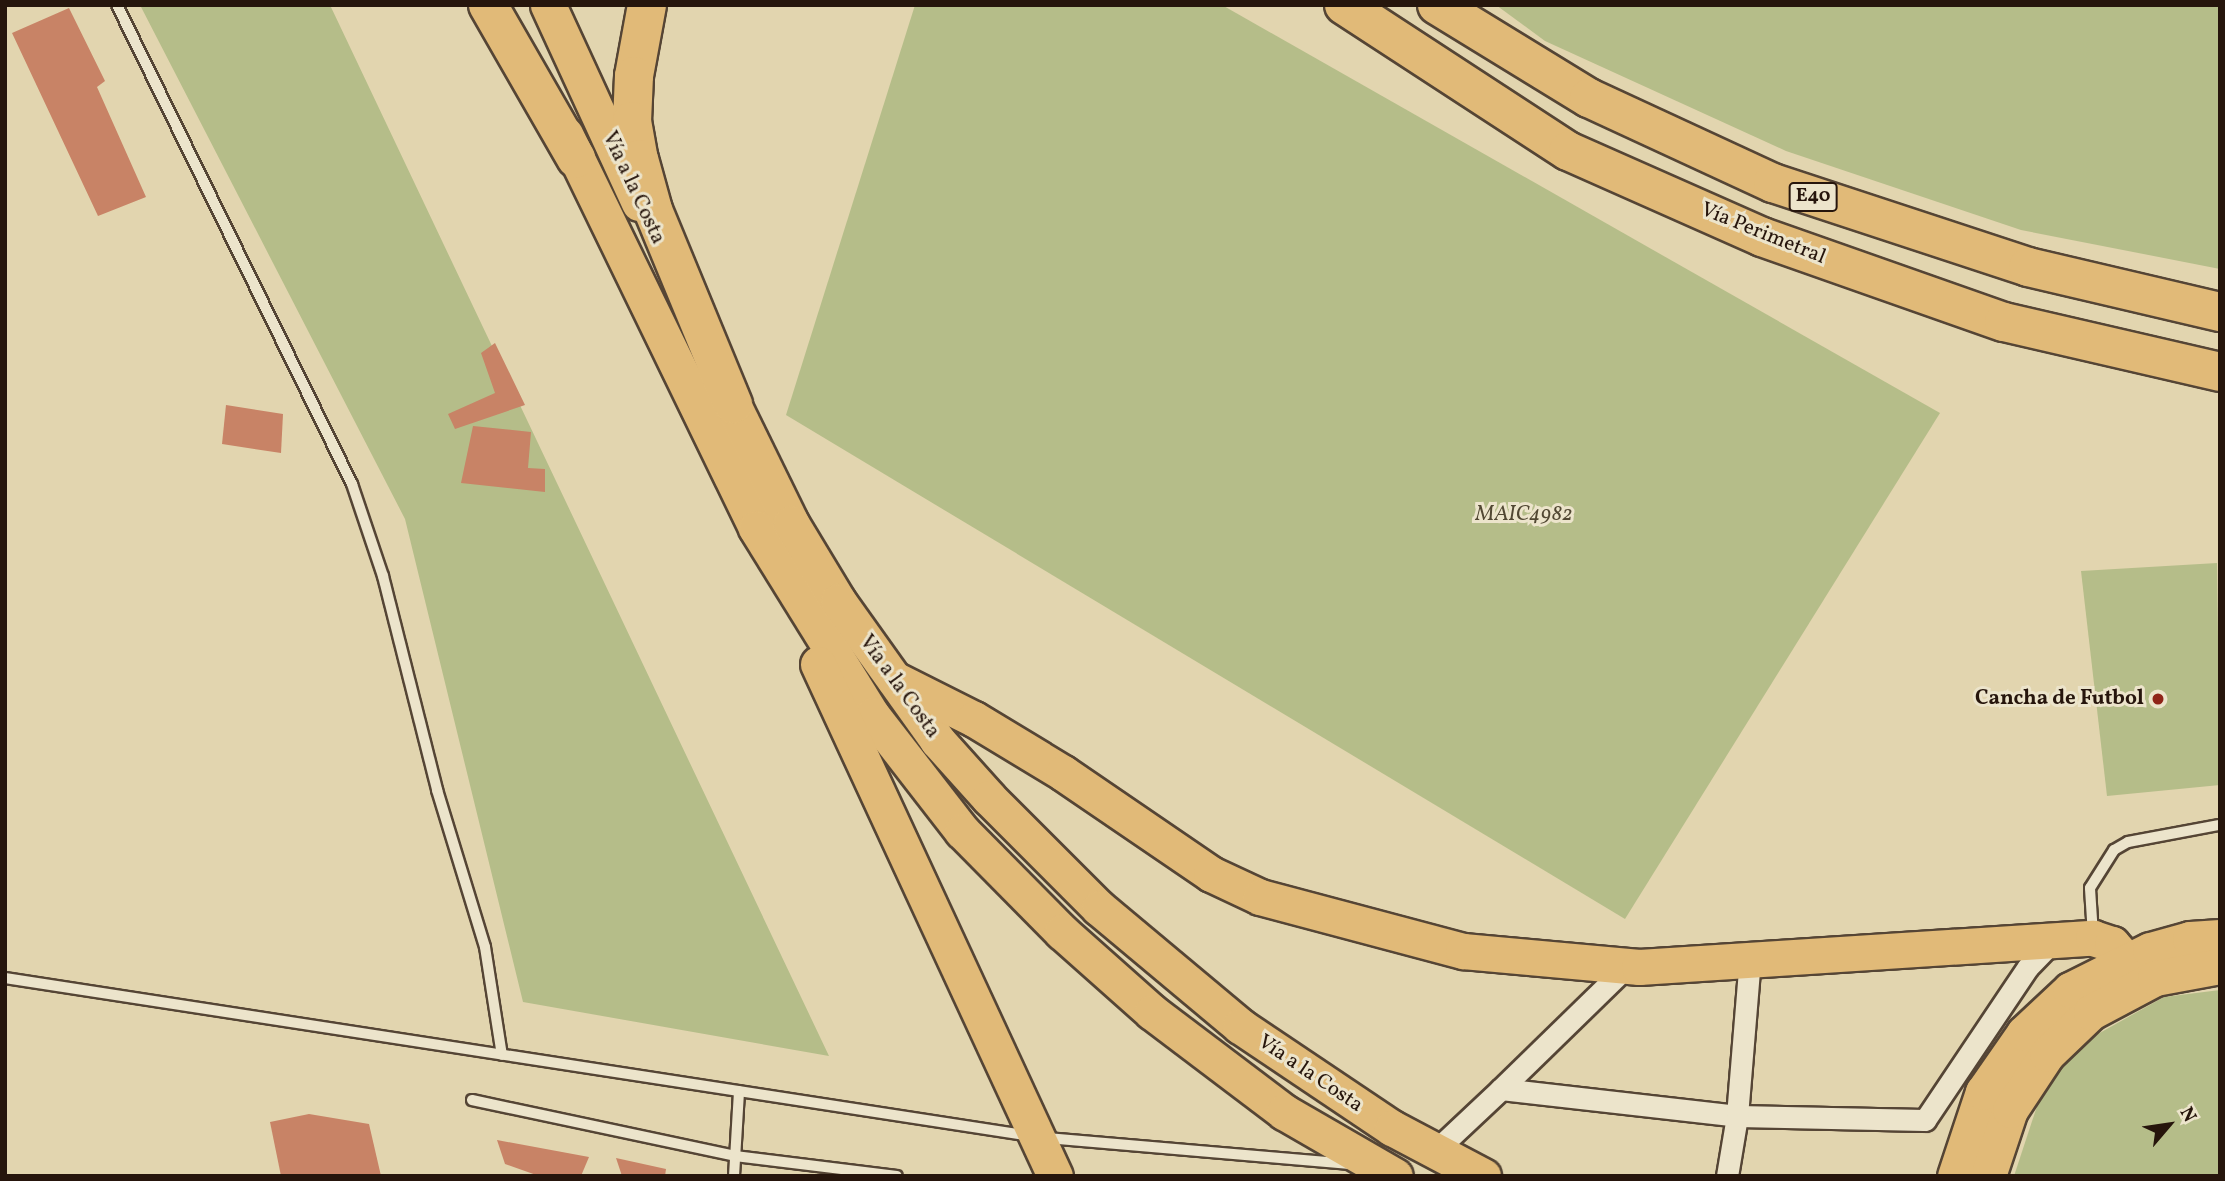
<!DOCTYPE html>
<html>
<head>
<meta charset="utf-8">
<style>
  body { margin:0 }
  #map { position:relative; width:2225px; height:1181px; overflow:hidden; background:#e2d5af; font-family:Vollkorn,serif }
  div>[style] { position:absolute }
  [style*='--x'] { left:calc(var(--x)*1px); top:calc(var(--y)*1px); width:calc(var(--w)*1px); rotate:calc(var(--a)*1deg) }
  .green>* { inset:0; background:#b5bd89 }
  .building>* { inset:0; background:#c88366 }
  .roads { filter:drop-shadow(2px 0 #554535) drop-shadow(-2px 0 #554535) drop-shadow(0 2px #554535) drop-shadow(0 -2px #554535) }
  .lane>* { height:10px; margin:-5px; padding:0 5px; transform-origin:5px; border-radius:5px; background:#ece4cb }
  .street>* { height:21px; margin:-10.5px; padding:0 10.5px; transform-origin:10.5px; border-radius:10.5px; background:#ece4cb }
  .primary>* { height:35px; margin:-17.5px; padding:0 17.5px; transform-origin:17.5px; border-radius:17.5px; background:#e1ba78 }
  .highway>* { height:38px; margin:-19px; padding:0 19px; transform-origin:19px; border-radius:19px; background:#e1ba78 }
  .dots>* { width:19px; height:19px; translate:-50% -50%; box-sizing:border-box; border:4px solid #ece4cb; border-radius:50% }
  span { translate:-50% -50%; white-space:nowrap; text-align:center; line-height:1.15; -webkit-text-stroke:6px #ece4cb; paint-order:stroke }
  .shield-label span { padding:2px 5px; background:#ece4cb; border:2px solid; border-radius:5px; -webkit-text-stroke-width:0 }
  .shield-label { font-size:19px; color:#26150c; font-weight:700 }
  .street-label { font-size:21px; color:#26150c }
  .park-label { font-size:21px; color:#514732; font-style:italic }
  .poi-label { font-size:21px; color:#26150c; font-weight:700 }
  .right { translate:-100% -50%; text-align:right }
  .frame { position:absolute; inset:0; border:7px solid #26150c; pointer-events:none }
  .north { position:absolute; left:2134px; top:1090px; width:70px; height:70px; -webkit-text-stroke:5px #ece4cb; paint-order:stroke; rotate:61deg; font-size:19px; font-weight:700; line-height:28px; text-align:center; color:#26150c }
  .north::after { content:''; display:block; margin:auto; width:24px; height:32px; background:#26150c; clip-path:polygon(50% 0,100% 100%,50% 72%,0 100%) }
</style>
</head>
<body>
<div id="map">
  <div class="green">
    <i style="clip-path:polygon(140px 5px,330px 5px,829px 1056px,523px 1002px,405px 519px)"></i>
    <i style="clip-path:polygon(915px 5px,1222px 5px,1940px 413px,1625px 919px,786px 415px)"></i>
    <i style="clip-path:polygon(1496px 5px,2220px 5px,2220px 269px,2021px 230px,1786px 151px,1545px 41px)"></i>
    <i style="clip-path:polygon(2217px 563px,2220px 785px,2107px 796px,2081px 571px)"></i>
    <i style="clip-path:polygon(2220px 990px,2220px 1176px,2014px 1176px,2043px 1088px,2080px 1044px,2164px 997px)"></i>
  </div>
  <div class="building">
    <i style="clip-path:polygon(69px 8px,105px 81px,97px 87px,146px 197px,98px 216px,12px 33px)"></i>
    <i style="clip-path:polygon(495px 343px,525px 405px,455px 429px,448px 414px,495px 393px,481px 353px)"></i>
    <i style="clip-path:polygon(226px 405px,283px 414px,281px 453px,222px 444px)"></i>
    <i style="clip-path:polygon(473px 426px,531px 432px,528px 468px,545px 469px,545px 492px,461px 483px)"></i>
    <i style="clip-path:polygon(309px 1114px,369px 1124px,381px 1176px,281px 1176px,270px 1122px)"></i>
    <i style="clip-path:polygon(497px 1140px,589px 1157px,581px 1176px,539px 1176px,505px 1164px)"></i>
    <i style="clip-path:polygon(616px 1158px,666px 1169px,665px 1176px,622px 1176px)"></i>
  </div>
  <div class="roads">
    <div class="lane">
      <i style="--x:117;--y:5;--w:534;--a:63.87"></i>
      <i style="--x:352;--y:484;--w:97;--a:71.4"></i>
      <i style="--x:383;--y:576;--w:221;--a:75.8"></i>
      <i style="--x:437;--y:790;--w:164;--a:73"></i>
      <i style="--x:485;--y:947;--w:109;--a:81.1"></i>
      <i style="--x:2093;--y:935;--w:47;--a:-93.7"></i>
      <i style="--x:2090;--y:888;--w:45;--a:-57.7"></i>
      <i style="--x:2114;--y:850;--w:16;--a:-30"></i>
      <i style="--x:2128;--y:842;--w:93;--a:-10.6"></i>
      <i style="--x:5;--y:978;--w:1037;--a:8.76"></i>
      <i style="--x:472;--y:1100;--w:269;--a:12"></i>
      <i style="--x:735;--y:1156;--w:163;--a:7"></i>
      <i style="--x:1046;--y:1138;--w:306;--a:4.9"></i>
      <i style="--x:734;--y:1176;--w:85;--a:-86.6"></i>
    </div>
    <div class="street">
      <i style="--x:1501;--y:1089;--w:175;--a:-44.3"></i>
      <i style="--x:1434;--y:1152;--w:92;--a:-43.2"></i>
      <i style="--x:1501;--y:1089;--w:238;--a:6.5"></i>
      <i style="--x:1737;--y:1116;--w:188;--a:1.2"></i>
      <i style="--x:1925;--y:1120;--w:184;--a:-56.1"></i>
      <i style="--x:2028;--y:967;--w:37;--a:-46"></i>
      <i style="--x:1727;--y:1176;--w:61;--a:-80.5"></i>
      <i style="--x:1737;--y:1116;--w:158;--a:-85.3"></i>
    </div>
    <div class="primary">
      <i style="--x:548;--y:5;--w:218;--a:65.3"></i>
      <i style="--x:565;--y:134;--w:438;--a:64.1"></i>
      <i style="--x:756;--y:528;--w:220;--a:58.2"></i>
      <i style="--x:872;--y:715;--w:147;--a:52.2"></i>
      <i style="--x:962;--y:831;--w:142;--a:45.3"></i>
      <i style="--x:1062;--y:932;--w:120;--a:41.6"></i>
      <i style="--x:1152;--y:1012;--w:166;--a:37.1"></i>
      <i style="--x:1284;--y:1112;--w:128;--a:30"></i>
      <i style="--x:720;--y:378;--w:161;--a:63.9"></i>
      <i style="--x:791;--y:523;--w:91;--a:58.9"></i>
      <i style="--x:838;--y:601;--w:171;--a:54.5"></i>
      <i style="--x:937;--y:740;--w:78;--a:48.1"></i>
      <i style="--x:989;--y:798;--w:156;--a:45"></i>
      <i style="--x:1099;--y:908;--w:184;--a:39.9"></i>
      <i style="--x:1240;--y:1026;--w:183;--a:33.9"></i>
      <i style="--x:1392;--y:1128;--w:103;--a:27.8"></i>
      <i style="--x:818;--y:664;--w:564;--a:65.16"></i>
      <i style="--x:894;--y:679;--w:89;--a:26.6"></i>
      <i style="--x:974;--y:719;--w:104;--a:31.2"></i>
      <i style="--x:1063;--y:773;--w:179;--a:34.3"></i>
      <i style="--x:1211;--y:874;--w:54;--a:25.1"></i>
      <i style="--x:1260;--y:897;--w:210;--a:14.9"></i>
      <i style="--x:1463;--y:951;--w:177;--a:5.2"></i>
      <i style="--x:1639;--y:967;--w:455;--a:-3.7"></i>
      <i style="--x:2093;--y:938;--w:20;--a:18"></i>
      <i style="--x:2112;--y:944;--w:20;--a:49"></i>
      <i style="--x:1955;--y:1176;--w:89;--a:-71.6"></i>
      <i style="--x:1983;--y:1092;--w:72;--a:-55.2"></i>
      <i style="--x:2024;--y:1033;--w:63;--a:-43.1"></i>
      <i style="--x:2070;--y:990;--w:89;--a:-26.6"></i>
      <i style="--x:2150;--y:950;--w:41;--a:-15.4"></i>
      <i style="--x:2190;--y:939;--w:30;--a:-4"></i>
      <i style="--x:1988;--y:1176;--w:70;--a:-71.6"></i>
      <i style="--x:2010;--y:1110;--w:67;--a:-56.5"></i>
      <i style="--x:2047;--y:1054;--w:61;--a:-43.7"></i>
      <i style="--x:2091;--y:1012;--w:72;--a:-28"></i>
      <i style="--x:2155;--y:978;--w:66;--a:-10.5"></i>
    </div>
    <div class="highway">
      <i style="--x:488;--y:5;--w:177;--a:60.1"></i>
      <i style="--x:647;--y:5;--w:72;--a:100.4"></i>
      <i style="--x:634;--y:76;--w:45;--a:92.5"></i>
      <i style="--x:632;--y:121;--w:39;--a:80"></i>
      <i style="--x:639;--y:159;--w:53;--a:74.6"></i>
      <i style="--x:653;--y:210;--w:210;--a:67.6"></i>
      <i style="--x:1344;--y:5;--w:267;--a:33.1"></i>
      <i style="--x:1568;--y:151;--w:212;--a:23.9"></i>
      <i style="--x:1762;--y:237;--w:256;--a:19.4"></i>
      <i style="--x:2004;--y:322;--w:222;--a:13"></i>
      <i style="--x:1437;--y:5;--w:178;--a:31.5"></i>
      <i style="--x:1589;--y:98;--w:203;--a:24.8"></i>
      <i style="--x:1773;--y:183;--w:268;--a:18.2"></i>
      <i style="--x:2028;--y:267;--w:197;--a:13.2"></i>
    </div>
  </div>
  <div class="dots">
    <i style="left:2158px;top:699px;background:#8f2418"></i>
  </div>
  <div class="shield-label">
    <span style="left:1813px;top:197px">E40</span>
  </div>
  <div class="street-label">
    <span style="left:633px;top:188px;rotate:65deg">Vía a la Costa</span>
    <span style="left:1763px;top:234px;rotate:22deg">Vía Perimetral</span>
    <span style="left:899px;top:687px;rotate:54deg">Vía a la Costa</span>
    <span style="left:1310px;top:1074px;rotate:34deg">Vía a la Costa</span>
  </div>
  <div class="park-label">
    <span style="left:1524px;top:515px">MAIC4982</span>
  </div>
  <div class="poi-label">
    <span class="right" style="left:2144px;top:699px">Cancha de Futbol</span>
  </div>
  <div class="frame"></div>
  <div class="north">N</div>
</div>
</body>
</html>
